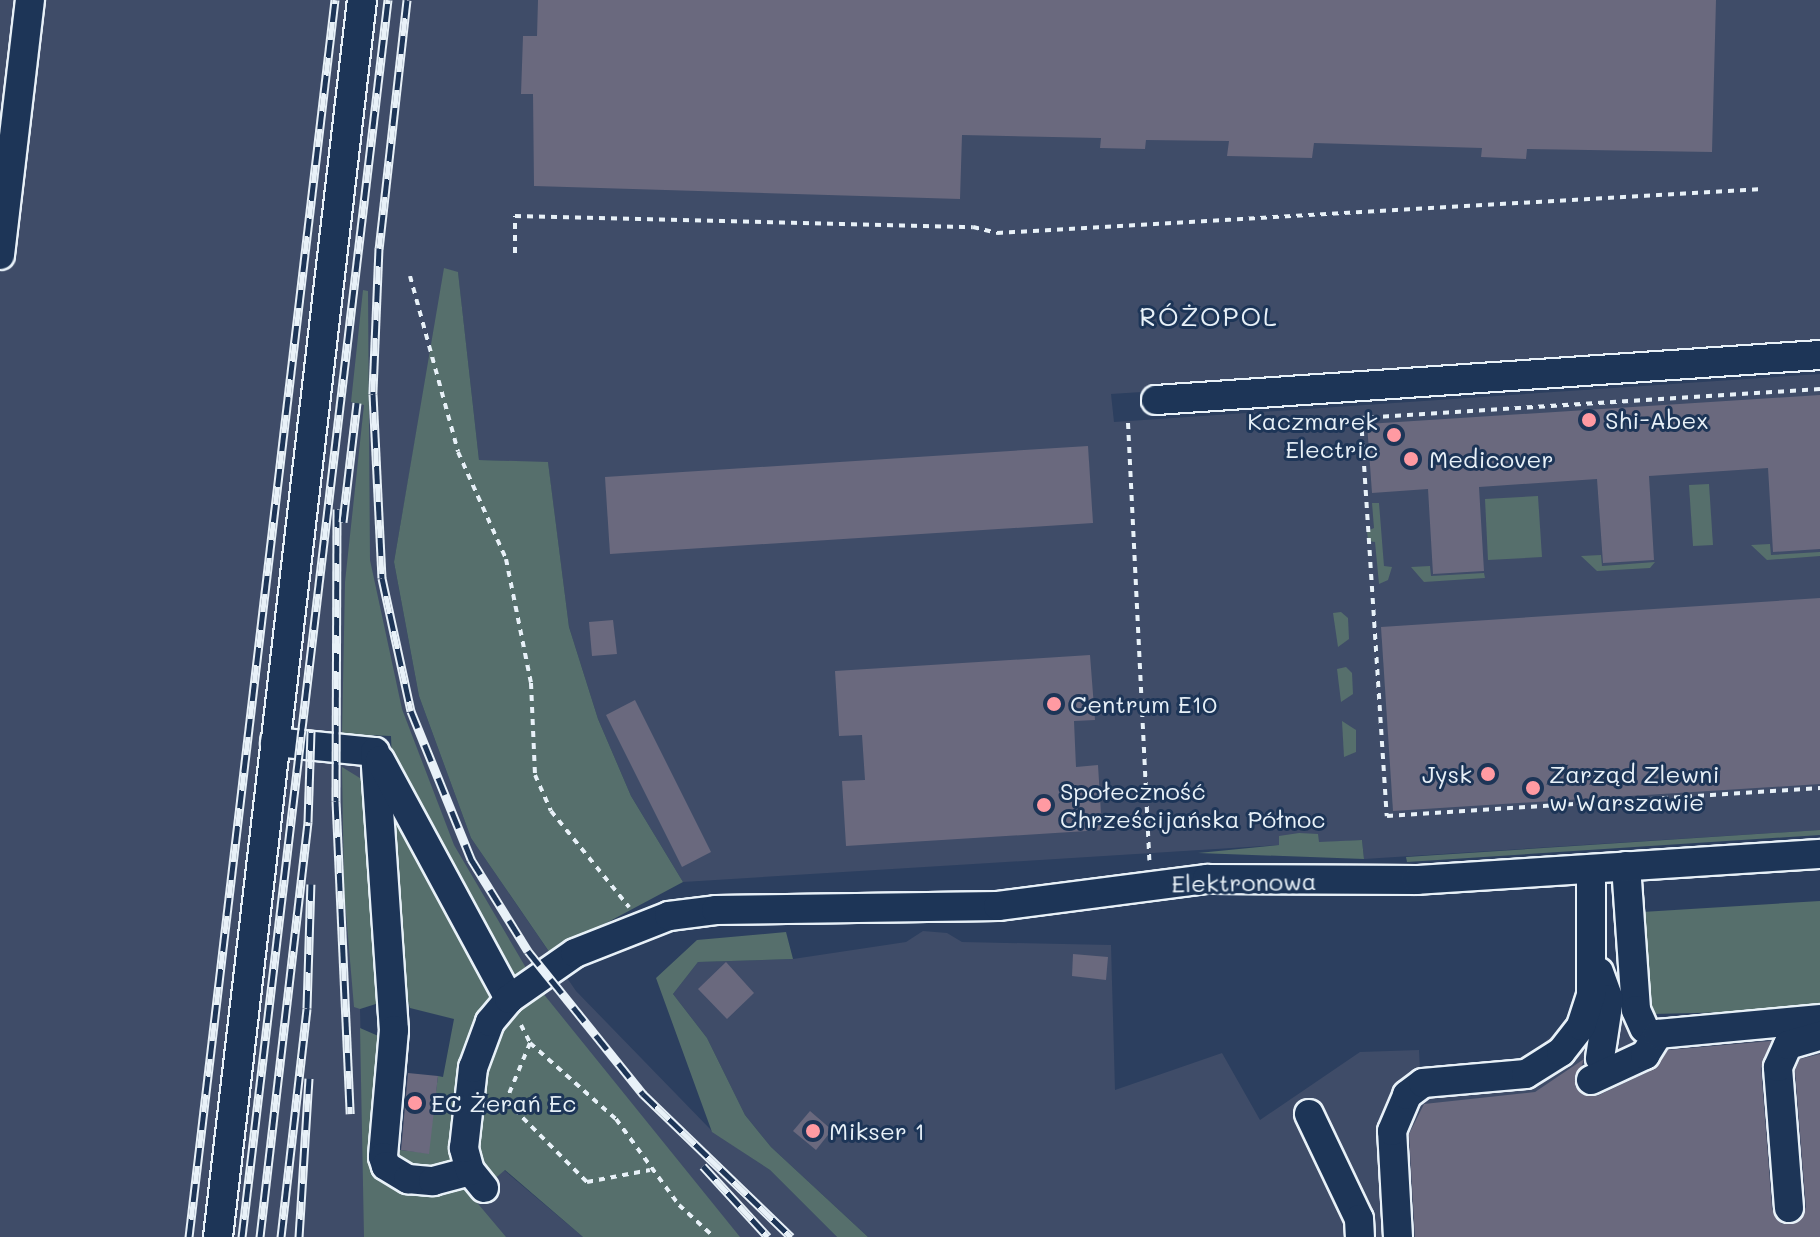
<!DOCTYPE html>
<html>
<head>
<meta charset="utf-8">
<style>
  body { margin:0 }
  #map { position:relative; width:1820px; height:1237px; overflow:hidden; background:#2c3f5f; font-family:Mali,sans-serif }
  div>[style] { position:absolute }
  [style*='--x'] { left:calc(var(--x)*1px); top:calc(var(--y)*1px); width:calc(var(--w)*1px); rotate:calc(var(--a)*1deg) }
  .built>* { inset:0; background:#3f4c68 }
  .green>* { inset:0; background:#566f6c }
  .building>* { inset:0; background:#6a697e }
  .path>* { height:4px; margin-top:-2px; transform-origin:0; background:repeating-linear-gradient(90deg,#e8f1f8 0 6px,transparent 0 12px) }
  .roads { filter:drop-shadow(2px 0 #e8f1f8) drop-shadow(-2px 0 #e8f1f8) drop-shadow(0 2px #e8f1f8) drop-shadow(0 -2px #e8f1f8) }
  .minor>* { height:28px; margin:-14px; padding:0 14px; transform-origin:14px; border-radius:14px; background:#1d3557 }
  .rail>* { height:9px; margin-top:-4.5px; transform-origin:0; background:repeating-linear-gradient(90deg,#1d3557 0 18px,#e8f1f8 0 36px); box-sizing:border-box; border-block:2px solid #e8f1f8 }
  .dots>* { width:22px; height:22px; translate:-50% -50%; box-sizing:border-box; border:4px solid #1d3557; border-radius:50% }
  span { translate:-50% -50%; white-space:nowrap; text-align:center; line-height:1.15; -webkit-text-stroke:6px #1d3557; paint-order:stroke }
  .poi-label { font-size:24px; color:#e8f1f8 }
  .left { translate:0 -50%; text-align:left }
  .right { translate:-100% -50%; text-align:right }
  .street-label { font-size:24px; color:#e8f1f8 }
  .neighbourhood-label { font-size:26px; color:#e8f1f8; letter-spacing:2px }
</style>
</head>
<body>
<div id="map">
  <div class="built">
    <i style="clip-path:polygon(0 0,1820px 0,1820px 348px,1111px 394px,1114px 422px,1820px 374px,1820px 830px,1364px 859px,1362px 840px,683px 882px,631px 796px,598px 719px,569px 627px,548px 463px,479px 460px,458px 273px,445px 269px,394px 562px,419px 696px,471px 838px,576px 991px,712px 1131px,770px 1170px,837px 1237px,738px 1237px,545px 1001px,446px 846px,396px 710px,367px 736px,356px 856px,365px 1199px,470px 1203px,504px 1170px,583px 1237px,0 1237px)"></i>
    <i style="clip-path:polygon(923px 931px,947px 933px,962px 942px,1111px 945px,1115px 1090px,1222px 1053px,1260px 1120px,1360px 1052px,1419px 1050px,1420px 1070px,1521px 1061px,1570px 1021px,1820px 1010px,1820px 1237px,868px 1237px,771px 1147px,745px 1115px,707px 1038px,673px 994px,698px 962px,793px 959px,906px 942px)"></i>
  </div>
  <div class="green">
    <i style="clip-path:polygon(444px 268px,458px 272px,479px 460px,548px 462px,569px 627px,598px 719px,631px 796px,683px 882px,550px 953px,471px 838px,419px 696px,394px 562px)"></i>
    <i style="clip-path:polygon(363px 290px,368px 291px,370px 560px,402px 709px,454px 845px,529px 973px,514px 983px,452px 1149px,463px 1186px,506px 1237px,364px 1237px,360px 1028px,383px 1038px,391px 1149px,428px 1153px,438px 1076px,443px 1077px,454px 1019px,410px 1008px,399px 974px,391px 736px,342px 734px,345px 582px,364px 405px,351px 402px)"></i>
    <i style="clip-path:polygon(1709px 484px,1713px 545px,1693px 546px,1689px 485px)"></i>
    <i style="clip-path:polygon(1538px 496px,1542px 557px,1488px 560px,1485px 499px)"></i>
    <i style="clip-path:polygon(1372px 503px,1379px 503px,1384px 566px,1392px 567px,1388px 580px,1379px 584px,1375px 542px,1368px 541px,1367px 531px,1374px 528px)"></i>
    <i style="clip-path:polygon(1770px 544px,1771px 555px,1820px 552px,1820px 556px,1767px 560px,1751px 545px)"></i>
    <i style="clip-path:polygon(1601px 555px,1602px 566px,1655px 562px,1650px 568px,1597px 571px,1581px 556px)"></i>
    <i style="clip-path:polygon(1430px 566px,1431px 576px,1484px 573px,1485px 578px,1424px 582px,1411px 567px)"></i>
    <i style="clip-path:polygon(1341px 612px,1348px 618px,1349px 639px,1338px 647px,1333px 613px)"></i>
    <i style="clip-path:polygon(1346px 667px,1352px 673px,1353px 694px,1341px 702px,1337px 669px)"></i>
    <i style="clip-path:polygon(1342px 721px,1356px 730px,1356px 752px,1344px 757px)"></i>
    <i style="clip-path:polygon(342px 767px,368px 783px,379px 1003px,360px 1009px,354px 1007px,344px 890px)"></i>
    <i style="clip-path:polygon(1820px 830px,1820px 835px,1407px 862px,1406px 857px)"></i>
    <i style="clip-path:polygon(1299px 833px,1318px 834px,1319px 842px,1362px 840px,1364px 859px,1198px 853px,1279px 845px,1279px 836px)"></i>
    <i style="clip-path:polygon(1820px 901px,1820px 1010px,1653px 1014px,1642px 912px)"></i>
    <i style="clip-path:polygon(786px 932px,793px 959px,698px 962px,673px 994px,707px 1038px,745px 1115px,771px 1147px,868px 1237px,837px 1237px,770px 1170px,712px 1132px,656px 978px,697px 940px)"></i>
    <i style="clip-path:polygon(542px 992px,740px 1237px,583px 1237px,505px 1170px,491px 1182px,474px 1157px,490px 1048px,509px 1016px)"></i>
  </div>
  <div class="building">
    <i style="clip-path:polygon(538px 0,1716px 0,1712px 152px,1527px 149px,1526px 159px,1481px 157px,1482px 148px,1314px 143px,1312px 158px,1227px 156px,1229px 141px,1146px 140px,1145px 149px,1100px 148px,1101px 138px,962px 135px,960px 199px,534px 186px,533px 94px,521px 94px,523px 36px,537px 36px)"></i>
    <i style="clip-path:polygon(1820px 395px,1820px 549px,1773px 552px,1768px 468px,1649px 476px,1654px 560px,1603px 563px,1597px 479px,1479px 487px,1484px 571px,1433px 574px,1428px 489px,1372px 493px,1367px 424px)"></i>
    <i style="clip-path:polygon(1088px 446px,1093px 523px,610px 554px,605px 477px)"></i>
    <i style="clip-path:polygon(1820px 598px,1820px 784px,1393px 811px,1381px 627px)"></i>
    <i style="clip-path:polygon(613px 620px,617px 654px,592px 656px,589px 622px)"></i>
    <i style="clip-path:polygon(1090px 655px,1095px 720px,1074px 721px,1076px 767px,1098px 765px,1102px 830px,846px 846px,842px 781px,865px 780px,862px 735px,839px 736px,835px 671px)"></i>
    <i style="clip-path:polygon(635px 700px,711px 852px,682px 867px,606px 715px)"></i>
    <i style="clip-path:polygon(1073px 954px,1108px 957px,1106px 980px,1072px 976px)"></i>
    <i style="clip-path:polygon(726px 962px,754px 993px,727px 1019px,698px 989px)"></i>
    <i style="clip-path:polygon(1771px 1041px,1761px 1068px,1772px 1209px,1782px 1224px,1798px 1222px,1806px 1207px,1795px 1070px,1800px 1059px,1820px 1054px,1820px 1237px,1415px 1237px,1409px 1134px,1424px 1104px,1535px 1092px,1584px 1059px,1575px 1086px,1582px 1094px,1597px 1096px,1652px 1070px,1668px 1050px)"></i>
    <i style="clip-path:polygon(408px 1073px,438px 1076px,429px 1154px,401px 1150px)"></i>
    <i style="clip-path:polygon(810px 1111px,832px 1130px,816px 1150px,793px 1131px)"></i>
  </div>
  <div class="path">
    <i style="--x:515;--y:253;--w:37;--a:-90"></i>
    <i style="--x:515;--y:216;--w:458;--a:1.4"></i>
    <i style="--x:973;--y:227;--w:25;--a:14"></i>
    <i style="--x:997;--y:233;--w:767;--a:-3.29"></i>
    <i style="--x:410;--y:276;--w:182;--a:74.7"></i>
    <i style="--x:458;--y:452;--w:117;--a:65.8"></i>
    <i style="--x:506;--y:559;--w:126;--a:78.6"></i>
    <i style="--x:531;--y:683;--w:92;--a:87.5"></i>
    <i style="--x:535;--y:775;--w:39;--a:66"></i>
    <i style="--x:551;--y:811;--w:124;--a:50.9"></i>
    <i style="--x:1820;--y:389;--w:460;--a:176.4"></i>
    <i style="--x:1361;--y:418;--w:399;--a:86.3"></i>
    <i style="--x:1387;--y:816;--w:434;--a:-3.7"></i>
    <i style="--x:1128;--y:423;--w:438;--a:87.2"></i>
    <i style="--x:521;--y:1025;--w:20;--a:63"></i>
    <i style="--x:530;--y:1043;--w:115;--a:41.5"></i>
    <i style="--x:616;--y:1119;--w:107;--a:53.8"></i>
    <i style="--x:679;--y:1205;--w:47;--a:42.4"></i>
    <i style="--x:530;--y:1043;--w:63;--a:112.5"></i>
    <i style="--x:506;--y:1101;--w:115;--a:45"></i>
    <i style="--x:587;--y:1182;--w:64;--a:-10.8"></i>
  </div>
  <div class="roads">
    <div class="minor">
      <i style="--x:0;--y:255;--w:257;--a:-83.3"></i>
      <i style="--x:1156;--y:400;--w:666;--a:-3.88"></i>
      <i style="--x:275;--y:742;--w:100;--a:5.7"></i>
      <i style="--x:375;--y:752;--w:279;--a:86.1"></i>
      <i style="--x:394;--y:1030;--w:127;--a:95"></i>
      <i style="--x:383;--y:1157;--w:9;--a:72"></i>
      <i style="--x:386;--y:1166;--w:26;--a:31"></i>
      <i style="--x:408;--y:1179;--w:25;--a:5"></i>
      <i style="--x:433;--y:1181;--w:38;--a:-15"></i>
      <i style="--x:380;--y:760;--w:272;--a:61.6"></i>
      <i style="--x:1626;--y:866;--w:144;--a:86"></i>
      <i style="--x:1636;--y:1010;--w:20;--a:66"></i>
      <i style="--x:1599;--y:972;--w:29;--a:70"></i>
      <i style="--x:1609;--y:999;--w:60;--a:98.7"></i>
      <i style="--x:1591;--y:1080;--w:60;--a:-24.8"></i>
      <i style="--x:1645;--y:1055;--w:25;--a:-58"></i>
      <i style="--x:1658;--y:1034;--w:163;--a:-5.3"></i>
      <i style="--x:1309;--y:1114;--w:116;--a:64.5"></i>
      <i style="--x:1359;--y:1219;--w:18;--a:87"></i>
      <i style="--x:484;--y:1188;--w:22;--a:-129"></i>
      <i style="--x:470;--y:1171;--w:24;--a:-105"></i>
      <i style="--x:464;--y:1148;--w:81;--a:-83.6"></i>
      <i style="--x:473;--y:1068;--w:49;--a:-69.7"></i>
      <i style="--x:490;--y:1022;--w:30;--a:-50"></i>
      <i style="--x:509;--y:999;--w:80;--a:-34.9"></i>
      <i style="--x:575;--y:953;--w:101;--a:-21.5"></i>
      <i style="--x:669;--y:916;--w:47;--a:-7.3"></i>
      <i style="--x:716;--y:910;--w:282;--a:-0.8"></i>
      <i style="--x:998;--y:906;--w:211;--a:-7.4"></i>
      <i style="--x:1207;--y:879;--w:210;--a:0.3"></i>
      <i style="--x:1417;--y:880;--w:404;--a:-3.7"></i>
      <i style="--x:1789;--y:1208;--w:141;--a:-94.5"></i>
      <i style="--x:1778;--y:1067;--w:24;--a:-66"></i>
      <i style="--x:1788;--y:1045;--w:33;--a:-16"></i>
      <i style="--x:218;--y:1237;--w:1245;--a:-83.36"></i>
      <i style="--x:1398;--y:1237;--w:106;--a:-93.2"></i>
      <i style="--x:1392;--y:1131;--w:39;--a:-67"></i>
      <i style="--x:1407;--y:1095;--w:20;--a:-37"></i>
      <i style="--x:1423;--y:1083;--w:103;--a:-5"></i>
      <i style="--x:1526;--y:1074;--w:41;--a:-32.2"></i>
      <i style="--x:1561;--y:1052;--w:33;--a:-52"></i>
      <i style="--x:1581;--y:1026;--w:33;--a:-72"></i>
      <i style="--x:1591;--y:995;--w:126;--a:-90"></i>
    </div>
  </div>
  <div class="rail">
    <i style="--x:407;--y:0;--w:250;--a:96.4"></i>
    <i style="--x:379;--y:248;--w:146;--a:92.4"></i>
    <i style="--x:373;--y:394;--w:184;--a:87.2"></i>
    <i style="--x:382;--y:578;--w:136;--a:77.7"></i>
    <i style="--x:411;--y:711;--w:160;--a:67.9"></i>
    <i style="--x:471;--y:859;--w:108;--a:58.2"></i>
    <i style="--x:528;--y:951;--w:184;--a:51.2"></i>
    <i style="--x:643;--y:1094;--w:206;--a:44"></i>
    <i style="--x:337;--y:509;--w:292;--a:90.2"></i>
    <i style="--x:336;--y:801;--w:313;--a:87.4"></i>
    <i style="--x:343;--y:522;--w:120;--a:-83.3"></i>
    <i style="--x:703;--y:1166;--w:96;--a:47.5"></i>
    <i style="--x:189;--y:1237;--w:1246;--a:-83.27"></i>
    <i style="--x:242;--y:1237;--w:1246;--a:-83.27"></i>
    <i style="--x:260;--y:1237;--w:418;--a:-83.4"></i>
    <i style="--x:308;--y:822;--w:92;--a:-88.1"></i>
    <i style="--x:281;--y:1237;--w:230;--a:-83.5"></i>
    <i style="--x:307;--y:1008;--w:124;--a:-88.2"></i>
    <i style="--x:299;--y:1237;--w:159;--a:-86.4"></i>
  </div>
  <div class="dots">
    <i style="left:1589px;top:420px;background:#ff9aa2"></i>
    <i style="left:1394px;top:435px;background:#ff9aa2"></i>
    <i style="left:1411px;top:459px;background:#ff9aa2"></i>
    <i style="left:1054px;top:704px;background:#ff9aa2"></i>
    <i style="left:1488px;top:774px;background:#ff9aa2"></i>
    <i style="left:1533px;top:788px;background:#ff9aa2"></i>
    <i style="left:1044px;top:805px;background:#ff9aa2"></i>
    <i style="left:415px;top:1103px;background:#ff9aa2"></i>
    <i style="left:813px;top:1131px;background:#ff9aa2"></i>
  </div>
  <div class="poi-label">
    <span class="left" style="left:1605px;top:420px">Shi-Abex</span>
    <span class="right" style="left:1378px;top:435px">Kaczmarek<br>Electric</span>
    <span class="left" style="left:1429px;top:459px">Medicover</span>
    <span class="left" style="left:1070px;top:704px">Centrum E10</span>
    <span class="right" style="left:1472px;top:774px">Jysk</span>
    <span class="left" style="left:1549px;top:788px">Zarząd Zlewni<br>w Warszawie</span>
    <span class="left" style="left:1060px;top:805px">Społeczność<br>Chrześcijańska Północ</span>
    <span class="left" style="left:431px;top:1103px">EC Żerań Ec</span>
    <span class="left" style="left:829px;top:1131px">Mikser 1</span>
  </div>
  <div class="street-label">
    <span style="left:1244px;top:882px;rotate:-1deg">Elektronowa</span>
  </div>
  <div class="neighbourhood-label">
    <span style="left:1209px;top:317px">RÓŻOPOL</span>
  </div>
</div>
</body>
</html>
